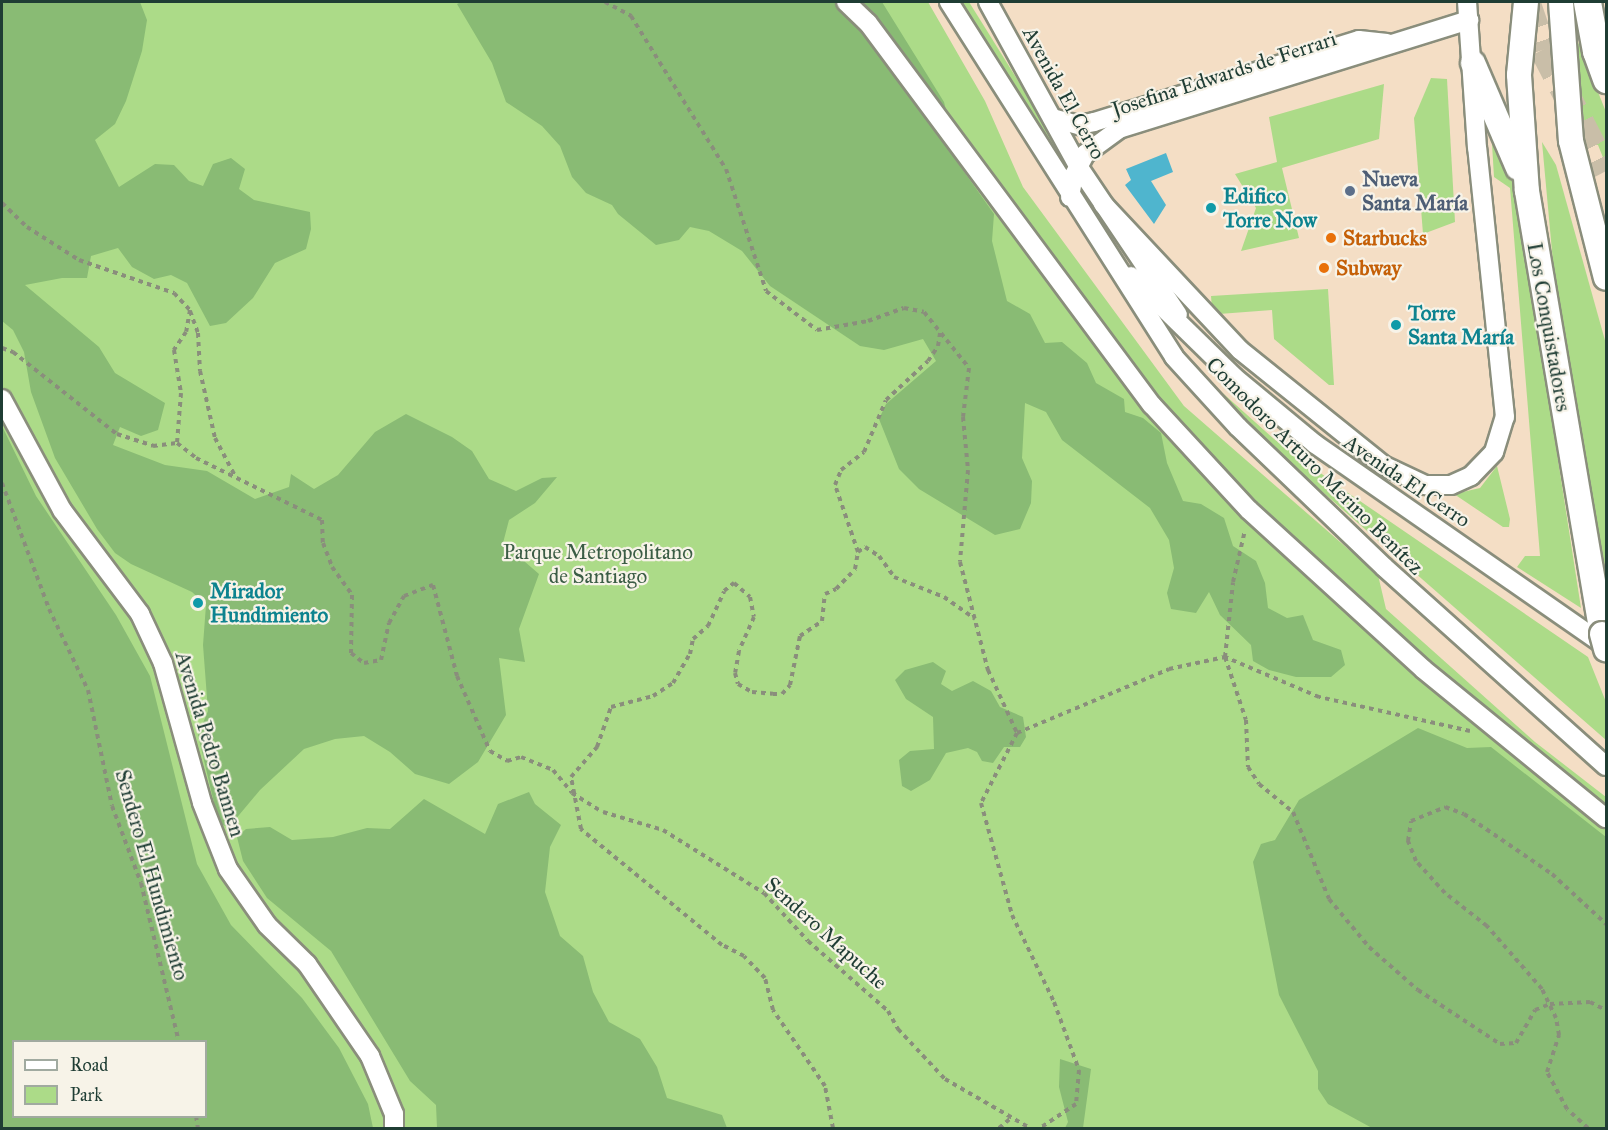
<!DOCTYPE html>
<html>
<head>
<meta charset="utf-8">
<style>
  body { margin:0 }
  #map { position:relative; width:1608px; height:1130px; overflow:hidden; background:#f4dec5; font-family:"IM FELL Great Primer",serif }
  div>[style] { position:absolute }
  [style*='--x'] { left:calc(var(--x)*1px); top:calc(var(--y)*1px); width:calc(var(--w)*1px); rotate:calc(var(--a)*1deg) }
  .green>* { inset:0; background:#acdb88 }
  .forest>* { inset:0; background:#89bb74 }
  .water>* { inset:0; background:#4fb5ce }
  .highway-tunnel>* { height:27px; margin-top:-13.5px; transform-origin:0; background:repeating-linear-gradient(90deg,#c9bea8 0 27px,transparent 0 41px) }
  .path>* { height:4px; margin-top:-2px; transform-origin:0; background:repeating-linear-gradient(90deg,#8a8e7c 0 4.5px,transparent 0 9px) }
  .roads { filter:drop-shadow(2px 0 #8a8e7c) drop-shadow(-2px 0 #8a8e7c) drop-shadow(0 2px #8a8e7c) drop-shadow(0 -2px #8a8e7c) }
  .minor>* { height:18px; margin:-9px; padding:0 9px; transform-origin:9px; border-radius:9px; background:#fff }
  .major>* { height:24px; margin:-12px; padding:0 12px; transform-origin:12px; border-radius:12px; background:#fff }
  .highway>* { height:27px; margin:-13.5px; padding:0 13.5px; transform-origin:13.5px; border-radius:13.5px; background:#fff }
  .bridges { filter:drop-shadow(2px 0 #8a8e7c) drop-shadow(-2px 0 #8a8e7c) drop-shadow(0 2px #8a8e7c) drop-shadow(0 -2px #8a8e7c) }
  .major-bridge>* { height:24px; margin:-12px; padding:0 12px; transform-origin:12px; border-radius:12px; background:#fff }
  .dots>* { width:16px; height:16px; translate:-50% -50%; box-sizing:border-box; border:3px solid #f7f3e8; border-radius:50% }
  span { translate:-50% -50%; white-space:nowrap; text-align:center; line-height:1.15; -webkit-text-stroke:4.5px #f7f3e8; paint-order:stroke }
  .street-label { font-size:21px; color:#1f3d34 }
  .service-label { font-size:21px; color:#4e5e75; font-weight:700 }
  .left { translate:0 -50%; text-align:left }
  .culture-label { font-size:21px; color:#0d838f; font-weight:700 }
  .food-label { font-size:21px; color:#c56008; font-weight:700 }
  .park-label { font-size:21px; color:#3b5d45 }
  .frame { position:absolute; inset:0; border:3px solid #1f3d34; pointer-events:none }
  .legend { position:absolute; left:12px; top:1040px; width:195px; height:78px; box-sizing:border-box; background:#f7f3e8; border:2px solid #a1aaa0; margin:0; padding:8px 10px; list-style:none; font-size:18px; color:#1f3d34 }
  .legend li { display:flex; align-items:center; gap:12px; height:30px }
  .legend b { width:30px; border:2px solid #a1aaa0 }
</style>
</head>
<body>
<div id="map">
  <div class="green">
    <i style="clip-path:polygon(evenodd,2px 2px,928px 2px,985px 101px,1023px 187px,1184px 406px,1378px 575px,1386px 609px,1535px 742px,1606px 797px,1606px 1128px,2px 1128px,2px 2px,14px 1042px,206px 1042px,206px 1116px,14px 1116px,14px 1042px)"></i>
    <i style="clip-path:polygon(961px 2px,969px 2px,1070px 164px,1065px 168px)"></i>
    <i style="clip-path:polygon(1576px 37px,1606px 112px,1606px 165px,1598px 145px,1589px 144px,1585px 135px)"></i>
    <i style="clip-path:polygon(1431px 78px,1447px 79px,1455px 222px,1423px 234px,1414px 118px)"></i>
    <i style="clip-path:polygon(1384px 84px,1379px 139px,1282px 168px,1299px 238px,1241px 251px,1256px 208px,1235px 174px,1277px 162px,1269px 117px)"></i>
    <i style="clip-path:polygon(1542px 142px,1556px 165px,1606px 344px,1606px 572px,1570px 377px,1553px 262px)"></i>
    <i style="clip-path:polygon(1492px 144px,1496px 144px,1514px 176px,1581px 608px,1517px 567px,1525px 556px,1540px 556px,1510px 188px,1494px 177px)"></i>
    <i style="clip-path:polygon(1328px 289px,1334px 385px,1329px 385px,1274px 339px,1272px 310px,1219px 314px,1212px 309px,1211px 296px)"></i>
    <i style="clip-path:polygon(1207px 379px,1274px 439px,1341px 488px,1588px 657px,1606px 702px,1606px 740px,1270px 446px)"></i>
    <i style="clip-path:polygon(1497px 466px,1510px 519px,1509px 527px,1503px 527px,1454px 494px,1480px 488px)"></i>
  </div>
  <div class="forest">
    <i style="clip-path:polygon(2px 2px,140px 2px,147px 20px,142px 51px,126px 101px,115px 124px,95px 140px,119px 187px,155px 164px,174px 165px,189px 181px,203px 186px,213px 164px,231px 158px,245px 169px,239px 189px,254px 200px,310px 212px,311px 229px,306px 249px,275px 263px,253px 298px,226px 323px,210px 326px,187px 283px,171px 275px,154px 279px,132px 267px,118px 248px,91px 256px,87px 278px,62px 278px,25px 285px,99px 347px,115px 373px,165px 403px,158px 430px,141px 436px,120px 427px,113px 445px,165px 465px,207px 471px,255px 499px,289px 487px,291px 474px,314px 489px,338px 475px,375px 432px,406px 414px,452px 437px,472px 451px,489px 479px,516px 491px,542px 478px,557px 477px,535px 503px,509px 520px,503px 543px,539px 574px,519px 629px,525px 662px,499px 658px,506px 715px,478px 762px,449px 784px,415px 774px,390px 752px,364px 736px,335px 739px,304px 749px,260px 790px,229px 827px,219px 824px,198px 735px,208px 711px,203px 645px,206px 605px,192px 592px,131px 564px,115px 553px,97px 529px,55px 458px,31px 392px,24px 352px,13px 330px,2px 321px)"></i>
    <i style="clip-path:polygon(461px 2px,882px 2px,944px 102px,960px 166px,994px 214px,992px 241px,1007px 301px,1030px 314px,1045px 343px,1062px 342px,1087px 363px,1096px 383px,1124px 399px,1125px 412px,1143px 418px,1161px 433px,1167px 463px,1183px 501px,1201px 504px,1224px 518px,1233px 546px,1256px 561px,1265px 583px,1268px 608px,1287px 618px,1303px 615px,1313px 640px,1341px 650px,1345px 665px,1331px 677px,1296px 677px,1269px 670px,1253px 661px,1251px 645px,1220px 615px,1209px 592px,1196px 613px,1171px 609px,1167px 593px,1174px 568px,1169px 540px,1150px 508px,1062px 440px,1046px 412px,1025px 403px,1022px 458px,1032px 481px,1031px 503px,1020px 529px,995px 535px,919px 489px,899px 469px,879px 419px,886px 404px,936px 361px,923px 339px,884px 350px,860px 346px,770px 286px,742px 251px,709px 231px,690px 227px,679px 240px,656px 245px,618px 214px,612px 205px,586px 193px,572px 177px,560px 146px,542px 126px,506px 102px,492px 63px,457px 4px)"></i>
    <i style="clip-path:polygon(evenodd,2px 426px,36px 496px,116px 615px,150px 676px,197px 864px,231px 925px,302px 998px,339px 1048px,368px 1104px,373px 1128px,2px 1128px,2px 426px,14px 1042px,206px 1042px,206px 1116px,14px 1116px,14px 1042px)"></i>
    <i style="clip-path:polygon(933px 662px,946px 671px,941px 684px,952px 691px,973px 681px,991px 691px,1000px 707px,1023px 717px,1026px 737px,1020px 747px,1004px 747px,993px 763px,982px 761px,977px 752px,968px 748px,946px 753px,930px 780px,911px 791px,902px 786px,899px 760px,910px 751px,934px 749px,933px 717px,906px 699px,895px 680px,905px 670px)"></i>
    <i style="clip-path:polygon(1418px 728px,1467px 748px,1491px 747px,1606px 837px,1606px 1128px,1372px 1128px,1328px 1104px,1318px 1089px,1318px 1071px,1279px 995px,1253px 862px,1261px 844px,1275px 840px,1299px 800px)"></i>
    <i style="clip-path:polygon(529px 792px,535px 804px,561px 825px,550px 847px,545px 892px,560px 936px,583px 956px,593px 992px,609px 1022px,640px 1039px,657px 1067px,667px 1098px,722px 1115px,727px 1128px,437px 1128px,436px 1105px,410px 1081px,331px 951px,267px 898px,243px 861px,237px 837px,246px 829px,270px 827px,292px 840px,333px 837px,367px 828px,390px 829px,424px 799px,485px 834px,498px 804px)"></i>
    <i style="clip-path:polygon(1060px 1059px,1091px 1069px,1083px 1128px,1065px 1128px,1068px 1122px,1059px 1087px)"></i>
  </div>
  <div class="water">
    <i style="clip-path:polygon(1166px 153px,1173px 172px,1151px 181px,1166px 205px,1154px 224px,1125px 185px,1131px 180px,1126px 169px)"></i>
  </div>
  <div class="highway-tunnel">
    <i style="--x:1527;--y:2;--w:50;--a:71.2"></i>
    <i style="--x:1543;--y:49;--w:137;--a:62.7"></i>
  </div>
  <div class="path">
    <i style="--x:605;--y:2;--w:30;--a:28"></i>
    <i style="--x:631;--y:16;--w:180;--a:58.2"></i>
    <i style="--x:726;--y:169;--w:128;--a:71.8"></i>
    <i style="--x:766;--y:291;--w:64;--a:37.4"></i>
    <i style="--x:817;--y:330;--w:52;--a:-10"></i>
    <i style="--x:868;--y:321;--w:38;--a:-20"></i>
    <i style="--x:904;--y:308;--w:20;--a:11"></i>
    <i style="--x:924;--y:312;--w:72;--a:51.2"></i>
    <i style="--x:969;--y:368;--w:49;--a:97"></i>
    <i style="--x:963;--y:417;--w:53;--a:84.6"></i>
    <i style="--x:968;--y:470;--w:92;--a:95"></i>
    <i style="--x:960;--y:562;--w:112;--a:75.5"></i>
    <i style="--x:988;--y:670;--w:69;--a:65.3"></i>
    <i style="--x:1017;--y:733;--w:79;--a:117.2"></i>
    <i style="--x:981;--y:803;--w:116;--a:74.5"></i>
    <i style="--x:1012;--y:915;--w:97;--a:64.2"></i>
    <i style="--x:1054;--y:1002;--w:72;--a:69.8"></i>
    <i style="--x:1079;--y:1070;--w:34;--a:95"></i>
    <i style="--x:1076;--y:1104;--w:43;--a:146.3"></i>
    <i style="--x:2;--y:203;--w:35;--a:44"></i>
    <i style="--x:27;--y:227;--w:62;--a:32.4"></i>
    <i style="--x:79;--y:260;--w:101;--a:19.2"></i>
    <i style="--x:174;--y:293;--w:23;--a:47"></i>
    <i style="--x:190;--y:310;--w:22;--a:100"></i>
    <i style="--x:186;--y:332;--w:22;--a:124"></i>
    <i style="--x:174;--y:350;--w:44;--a:80.8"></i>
    <i style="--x:181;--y:393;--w:50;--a:94.6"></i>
    <i style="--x:177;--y:443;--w:24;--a:38"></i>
    <i style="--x:196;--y:458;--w:140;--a:26.2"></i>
    <i style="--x:322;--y:520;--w:23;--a:88"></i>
    <i style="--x:323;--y:543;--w:26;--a:69"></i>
    <i style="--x:332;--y:567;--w:34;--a:54"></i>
    <i style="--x:352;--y:595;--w:58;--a:91"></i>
    <i style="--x:351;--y:653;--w:16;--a:38"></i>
    <i style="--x:364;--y:663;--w:17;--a:-10"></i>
    <i style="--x:381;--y:660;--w:38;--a:-78"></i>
    <i style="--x:389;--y:623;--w:31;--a:-61"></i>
    <i style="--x:404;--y:596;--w:31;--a:-21"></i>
    <i style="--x:433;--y:585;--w:94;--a:75.2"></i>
    <i style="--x:457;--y:676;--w:82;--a:66.3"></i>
    <i style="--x:490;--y:751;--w:20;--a:30"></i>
    <i style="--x:507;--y:761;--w:15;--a:-16"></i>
    <i style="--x:521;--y:757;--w:35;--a:22"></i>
    <i style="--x:553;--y:770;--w:30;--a:50"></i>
    <i style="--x:572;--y:793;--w:36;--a:32"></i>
    <i style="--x:603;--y:812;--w:63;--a:16.7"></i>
    <i style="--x:663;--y:830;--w:119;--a:32"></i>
    <i style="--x:764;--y:893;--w:65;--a:47.5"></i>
    <i style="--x:808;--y:941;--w:106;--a:41.2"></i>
    <i style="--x:888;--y:1011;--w:21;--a:61"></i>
    <i style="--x:898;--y:1029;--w:69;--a:46.8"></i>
    <i style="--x:945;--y:1079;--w:98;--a:30"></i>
    <i style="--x:190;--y:311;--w:23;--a:70"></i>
    <i style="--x:198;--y:333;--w:38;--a:87"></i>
    <i style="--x:200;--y:371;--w:69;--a:77.4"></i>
    <i style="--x:215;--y:438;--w:43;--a:62.2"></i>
    <i style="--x:2;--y:348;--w:12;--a:20"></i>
    <i style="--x:13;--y:352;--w:132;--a:38.3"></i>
    <i style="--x:117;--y:434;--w:38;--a:18"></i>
    <i style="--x:153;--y:446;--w:24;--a:-7"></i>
    <i style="--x:2;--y:483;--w:134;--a:69.5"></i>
    <i style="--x:49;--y:609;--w:90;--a:64.3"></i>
    <i style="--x:88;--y:690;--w:118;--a:78.3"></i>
    <i style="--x:112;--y:806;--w:82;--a:69.4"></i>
    <i style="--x:141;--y:883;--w:163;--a:76.6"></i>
    <i style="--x:858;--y:552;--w:9;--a:-36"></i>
    <i style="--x:865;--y:547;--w:17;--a:33"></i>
    <i style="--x:879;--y:556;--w:26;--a:54"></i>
    <i style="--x:894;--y:577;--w:54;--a:21.8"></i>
    <i style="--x:944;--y:597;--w:38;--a:35"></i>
    <i style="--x:1470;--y:731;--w:155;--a:-167.3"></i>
    <i style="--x:1319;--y:697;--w:102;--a:-156.9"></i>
    <i style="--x:1225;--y:657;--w:66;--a:71.6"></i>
    <i style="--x:1246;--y:720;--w:47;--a:87.6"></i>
    <i style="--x:1248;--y:767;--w:20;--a:57"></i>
    <i style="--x:1259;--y:784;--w:44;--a:39.5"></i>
    <i style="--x:1293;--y:812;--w:94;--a:67.5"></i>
    <i style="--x:1329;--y:899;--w:62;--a:50.2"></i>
    <i style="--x:1369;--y:947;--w:65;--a:41.3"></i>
    <i style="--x:1418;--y:990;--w:98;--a:33.4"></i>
    <i style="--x:1500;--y:1044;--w:16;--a:-4"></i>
    <i style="--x:1516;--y:1043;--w:38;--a:-60"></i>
    <i style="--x:1535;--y:1010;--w:16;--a:-22"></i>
    <i style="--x:1550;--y:1004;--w:40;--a:-2.9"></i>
    <i style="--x:1590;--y:1002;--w:18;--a:27"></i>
    <i style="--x:1017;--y:733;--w:165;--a:-22.8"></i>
    <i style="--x:1169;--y:669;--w:57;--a:-12.1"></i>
    <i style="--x:1225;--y:657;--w:75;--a:-83.9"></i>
    <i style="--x:1233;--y:582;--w:53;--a:-77"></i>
    <i style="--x:196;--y:1116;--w:12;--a:81"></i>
    <i style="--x:833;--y:1128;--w:43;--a:-100.8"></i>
    <i style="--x:825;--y:1086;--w:92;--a:-124.4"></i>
    <i style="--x:773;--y:1010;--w:33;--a:-104"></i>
    <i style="--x:765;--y:978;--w:30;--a:-134"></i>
    <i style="--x:744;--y:956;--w:25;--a:-153"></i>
    <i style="--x:722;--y:945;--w:183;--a:-140.6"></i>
    <i style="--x:581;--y:829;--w:53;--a:-100.9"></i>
    <i style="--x:571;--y:777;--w:40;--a:-49"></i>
    <i style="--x:597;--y:747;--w:42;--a:-70.7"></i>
    <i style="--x:611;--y:707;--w:43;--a:-14.7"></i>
    <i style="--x:653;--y:696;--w:24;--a:-33"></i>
    <i style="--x:673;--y:683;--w:34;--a:-60"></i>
    <i style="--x:690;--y:654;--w:15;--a:-79"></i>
    <i style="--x:693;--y:639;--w:20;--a:-41"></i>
    <i style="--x:708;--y:626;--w:38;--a:-65"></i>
    <i style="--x:724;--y:591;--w:13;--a:-39"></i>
    <i style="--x:734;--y:583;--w:21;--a:41"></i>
    <i style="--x:750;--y:597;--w:20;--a:79"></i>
    <i style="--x:754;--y:617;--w:37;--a:114"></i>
    <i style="--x:739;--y:651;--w:22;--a:100"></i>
    <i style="--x:735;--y:673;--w:11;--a:75"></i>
    <i style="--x:738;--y:684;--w:16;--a:30"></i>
    <i style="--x:752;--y:692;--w:21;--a:5"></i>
    <i style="--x:773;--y:694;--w:9;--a:0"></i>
    <i style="--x:782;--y:694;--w:12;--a:-48"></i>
    <i style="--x:790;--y:685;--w:50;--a:-78.5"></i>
    <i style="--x:800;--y:636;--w:27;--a:-34"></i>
    <i style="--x:822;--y:621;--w:27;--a:-84"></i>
    <i style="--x:825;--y:594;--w:12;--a:-24"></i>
    <i style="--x:836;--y:589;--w:28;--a:-46"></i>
    <i style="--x:855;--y:569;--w:17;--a:-80"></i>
    <i style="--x:858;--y:552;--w:71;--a:-108.9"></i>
    <i style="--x:835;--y:485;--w:16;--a:-68"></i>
    <i style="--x:841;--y:470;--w:29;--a:-38"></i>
    <i style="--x:864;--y:452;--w:56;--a:-67.1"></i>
    <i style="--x:886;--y:400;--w:57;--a:-42.9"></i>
    <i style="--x:928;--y:361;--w:18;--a:-56"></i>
    <i style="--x:938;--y:346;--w:13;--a:-81"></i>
    <i style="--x:999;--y:1128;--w:16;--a:-40"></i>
    <i style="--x:1588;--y:1128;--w:28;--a:-138"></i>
    <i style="--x:1567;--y:1109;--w:42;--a:-118.4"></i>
    <i style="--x:1547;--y:1072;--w:39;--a:-72"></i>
    <i style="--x:1559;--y:1035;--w:17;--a:-100"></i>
    <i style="--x:1556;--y:1018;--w:32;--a:-116"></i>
    <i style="--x:1542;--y:989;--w:84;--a:-131.1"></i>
    <i style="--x:1487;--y:926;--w:53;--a:-141.8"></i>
    <i style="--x:1445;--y:893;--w:43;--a:-132.2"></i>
    <i style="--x:1416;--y:861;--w:22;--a:-112"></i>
    <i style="--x:1408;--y:841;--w:20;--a:-81"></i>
    <i style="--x:1411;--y:821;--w:37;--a:-22"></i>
    <i style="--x:1445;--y:807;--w:20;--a:20"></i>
    <i style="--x:1464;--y:814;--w:107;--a:34.3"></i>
    <i style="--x:1552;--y:874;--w:74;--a:42.8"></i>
  </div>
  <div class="roads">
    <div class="minor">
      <i style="--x:846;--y:2;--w:30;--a:44"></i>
      <i style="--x:868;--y:23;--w:476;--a:53.4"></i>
      <i style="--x:1152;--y:405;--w:143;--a:47.3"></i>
      <i style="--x:1249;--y:510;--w:236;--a:42.4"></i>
      <i style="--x:1423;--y:669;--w:236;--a:39.2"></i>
      <i style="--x:949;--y:2;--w:420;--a:57.6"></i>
      <i style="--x:1174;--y:357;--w:95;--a:47.6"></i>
      <i style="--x:1238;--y:427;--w:202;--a:43.8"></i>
      <i style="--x:1384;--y:567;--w:298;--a:41.9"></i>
      <i style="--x:988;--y:2;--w:187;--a:61.2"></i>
      <i style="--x:1078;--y:166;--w:179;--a:56.1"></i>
      <i style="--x:1052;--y:118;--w:28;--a:15"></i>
      <i style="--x:1079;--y:125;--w:15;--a:-11"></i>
      <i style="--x:1094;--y:122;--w:277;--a:-17.2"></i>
      <i style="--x:1359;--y:40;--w:28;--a:6"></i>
      <i style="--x:1070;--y:197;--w:22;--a:-80"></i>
      <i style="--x:1074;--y:175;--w:24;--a:-62"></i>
      <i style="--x:1085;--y:154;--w:42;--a:-36.3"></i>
      <i style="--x:1119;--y:129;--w:367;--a:-17.3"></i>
      <i style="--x:1103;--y:204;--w:200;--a:46.8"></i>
      <i style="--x:1240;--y:350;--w:184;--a:38.8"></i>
      <i style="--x:1383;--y:465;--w:47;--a:25.5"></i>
      <i style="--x:1425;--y:485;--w:26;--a:0"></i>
      <i style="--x:1451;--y:485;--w:22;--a:-24"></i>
      <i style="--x:1471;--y:476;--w:33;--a:-46"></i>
      <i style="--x:1494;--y:452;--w:37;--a:-73"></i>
      <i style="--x:1505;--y:417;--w:270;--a:-95.9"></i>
      <i style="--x:1477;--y:148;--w:146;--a:-93.9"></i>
      <i style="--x:1131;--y:276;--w:144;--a:44.4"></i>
      <i style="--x:1234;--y:377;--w:105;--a:39.6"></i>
      <i style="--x:1315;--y:444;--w:354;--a:34.8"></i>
      <i style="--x:2;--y:399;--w:126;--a:61.6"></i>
      <i style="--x:62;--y:510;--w:130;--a:53.1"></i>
      <i style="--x:140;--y:614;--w:54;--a:64.9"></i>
      <i style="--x:163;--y:663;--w:145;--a:74.4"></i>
      <i style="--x:202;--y:803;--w:71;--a:68.5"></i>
      <i style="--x:228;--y:869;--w:68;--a:55.1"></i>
      <i style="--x:267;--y:925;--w:56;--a:44.3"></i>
      <i style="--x:307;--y:964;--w:112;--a:55.6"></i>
      <i style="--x:370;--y:1056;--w:63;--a:67.5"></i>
      <i style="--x:394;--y:1114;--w:14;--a:90"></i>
    </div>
    <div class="major">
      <i style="--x:1526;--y:2;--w:73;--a:95.5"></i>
      <i style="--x:1519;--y:75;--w:116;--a:86.1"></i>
      <i style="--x:1527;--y:191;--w:449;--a:80.4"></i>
      <i style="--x:1561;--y:2;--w:139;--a:85.9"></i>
      <i style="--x:1571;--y:141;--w:141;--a:75.7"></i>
      <i style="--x:1473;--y:63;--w:114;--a:66.8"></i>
    </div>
    <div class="highway">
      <i style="--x:1587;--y:2;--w:50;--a:79.6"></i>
      <i style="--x:1596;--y:51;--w:30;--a:70"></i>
    </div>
  </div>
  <div class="bridges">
    <div class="major-bridge">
      <i style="--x:1602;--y:634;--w:16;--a:75"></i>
    </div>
  </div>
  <div class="dots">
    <i style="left:1350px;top:191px;background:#5c6f8a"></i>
    <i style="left:1211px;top:208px;background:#0f9aa8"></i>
    <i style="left:1331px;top:238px;background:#e8710a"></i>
    <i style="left:1324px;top:268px;background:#e8710a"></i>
    <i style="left:1396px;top:325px;background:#0f9aa8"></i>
    <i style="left:198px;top:603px;background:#0f9aa8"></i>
  </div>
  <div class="street-label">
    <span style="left:1224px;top:74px;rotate:-18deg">Josefina Edwards de Ferrari</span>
    <span style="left:1064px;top:93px;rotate:61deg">Avenida El Cerro</span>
    <span style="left:1549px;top:327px;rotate:80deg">Los Conquistadores</span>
    <span style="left:1315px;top:466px;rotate:45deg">Comodoro Arturo Merino Benítez</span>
    <span style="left:1407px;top:481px;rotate:34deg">Avenida El Cerro</span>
    <span style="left:210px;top:744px;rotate:73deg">Avenida Pedro Bannen</span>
    <span style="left:152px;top:875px;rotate:74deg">Sendero El Hundimiento</span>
    <span style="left:826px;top:933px;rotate:42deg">Sendero Mapuche</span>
  </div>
  <div class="service-label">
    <span class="left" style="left:1362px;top:191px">Nueva<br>Santa María</span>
  </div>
  <div class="culture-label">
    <span class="left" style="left:1223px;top:208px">Edifico<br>Torre Now</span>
    <span class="left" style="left:1408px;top:325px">Torre<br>Santa María</span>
    <span class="left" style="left:210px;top:603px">Mirador<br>Hundimiento</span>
  </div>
  <div class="food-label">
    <span class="left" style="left:1343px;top:238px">Starbucks</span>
    <span class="left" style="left:1336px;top:268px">Subway</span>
  </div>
  <div class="park-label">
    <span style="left:598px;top:564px">Parque Metropolitano<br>de Santiago</span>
  </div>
  <div class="frame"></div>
  <ul class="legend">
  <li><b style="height:8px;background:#fff"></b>Road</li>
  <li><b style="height:16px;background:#acdb88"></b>Park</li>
  </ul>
</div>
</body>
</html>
